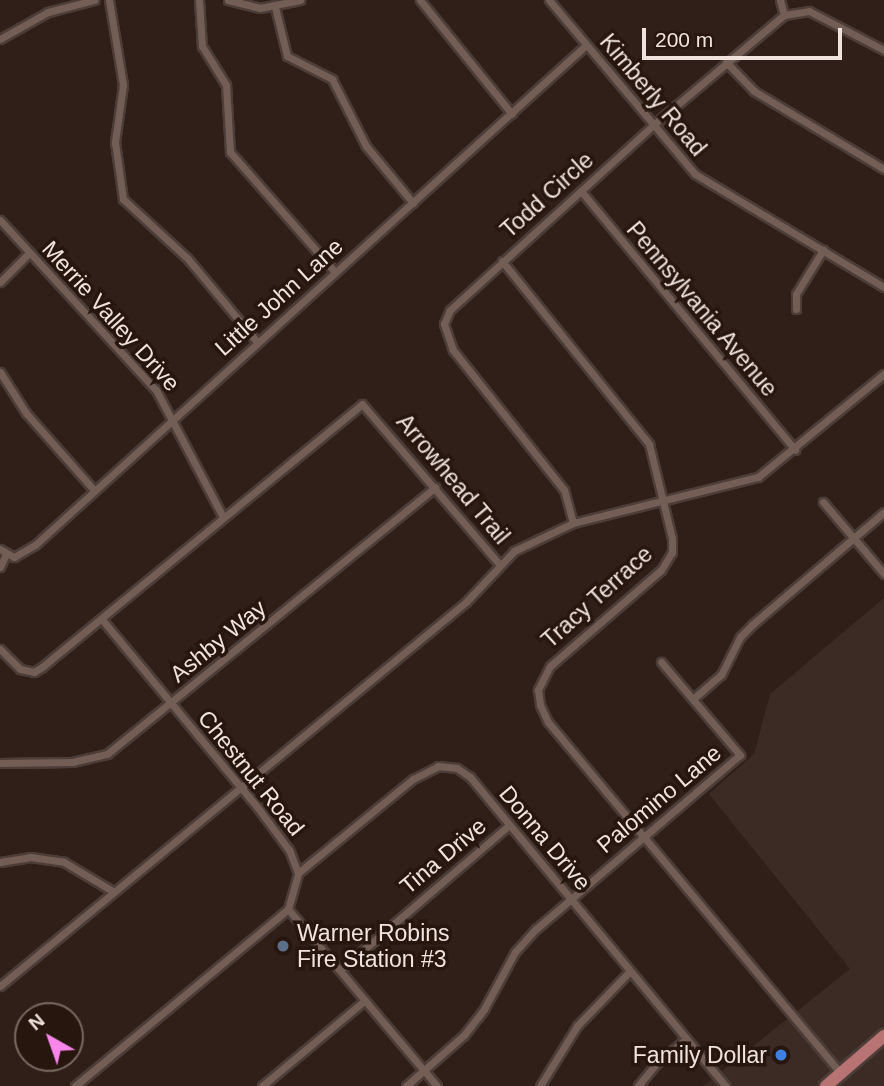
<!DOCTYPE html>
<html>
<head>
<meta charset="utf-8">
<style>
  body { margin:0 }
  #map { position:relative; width:884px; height:1086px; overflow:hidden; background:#301f18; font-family:Helvetica,sans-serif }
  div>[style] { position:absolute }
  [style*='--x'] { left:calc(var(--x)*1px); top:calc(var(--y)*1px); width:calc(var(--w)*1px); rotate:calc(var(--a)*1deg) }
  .commercial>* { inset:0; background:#3c2a24 }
  .roads { filter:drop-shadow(2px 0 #4c3d38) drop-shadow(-2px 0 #4c3d38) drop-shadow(0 2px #4c3d38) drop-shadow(0 -2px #4c3d38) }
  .minor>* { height:7px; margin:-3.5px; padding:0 3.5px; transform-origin:3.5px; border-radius:3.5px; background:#735e56 }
  .primary>* { height:12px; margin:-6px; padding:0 6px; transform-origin:6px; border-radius:6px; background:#b77472 }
  .dots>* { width:19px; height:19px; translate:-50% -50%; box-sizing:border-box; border:4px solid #26160e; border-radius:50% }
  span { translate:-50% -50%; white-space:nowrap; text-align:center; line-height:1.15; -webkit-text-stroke:7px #26160e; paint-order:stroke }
  .street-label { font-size:23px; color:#f0e3de }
  .poi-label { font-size:23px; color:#f0e3de }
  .left { translate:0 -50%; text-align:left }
  .right { translate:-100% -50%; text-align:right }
  .north { position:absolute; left:14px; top:1002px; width:70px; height:70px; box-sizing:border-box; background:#26160e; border:2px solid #776861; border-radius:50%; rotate:320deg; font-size:19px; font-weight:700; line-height:28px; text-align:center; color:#f0e3de }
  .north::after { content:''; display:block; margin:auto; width:24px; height:32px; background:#f987e9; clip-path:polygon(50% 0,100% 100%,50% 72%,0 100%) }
  .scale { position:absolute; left:642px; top:28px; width:200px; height:32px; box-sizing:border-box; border:4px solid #f0e3de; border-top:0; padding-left:9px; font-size:21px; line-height:24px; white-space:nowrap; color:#f0e3de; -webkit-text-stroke:5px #26160e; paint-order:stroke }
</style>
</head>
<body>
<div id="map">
  <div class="commercial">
    <i style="clip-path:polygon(884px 598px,884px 1086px,703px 1086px,850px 969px,709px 794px,754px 754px,770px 694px)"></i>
  </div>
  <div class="roads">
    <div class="minor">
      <i style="--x:109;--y:0;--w:86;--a:80.6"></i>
      <i style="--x:123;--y:85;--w:58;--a:98"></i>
      <i style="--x:115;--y:142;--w:58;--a:82"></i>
      <i style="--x:123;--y:199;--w:88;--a:42.7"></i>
      <i style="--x:188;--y:259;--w:109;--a:50.2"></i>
      <i style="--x:199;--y:0;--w:46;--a:86.3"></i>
      <i style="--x:202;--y:46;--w:46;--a:58.4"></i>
      <i style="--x:226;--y:85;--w:67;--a:86.6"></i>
      <i style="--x:230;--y:152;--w:159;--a:48.8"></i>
      <i style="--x:228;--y:0;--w:33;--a:14"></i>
      <i style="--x:260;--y:8;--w:41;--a:-11.3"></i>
      <i style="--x:420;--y:0;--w:146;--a:51.1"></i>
      <i style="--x:549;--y:0;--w:227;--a:50"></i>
      <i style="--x:695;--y:174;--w:220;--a:30.9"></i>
      <i style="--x:780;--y:0;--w:16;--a:75"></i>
      <i style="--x:275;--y:7;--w:50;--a:76.2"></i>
      <i style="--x:287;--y:56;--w:51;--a:27.1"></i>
      <i style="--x:332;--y:79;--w:75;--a:63.1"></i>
      <i style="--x:366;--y:146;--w:74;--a:50.5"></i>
      <i style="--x:0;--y:39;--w:55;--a:-29.4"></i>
      <i style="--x:48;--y:12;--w:48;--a:-14.6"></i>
      <i style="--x:726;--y:62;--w:40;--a:46"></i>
      <i style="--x:754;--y:91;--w:152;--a:31"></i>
      <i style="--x:581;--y:191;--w:336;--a:50.4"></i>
      <i style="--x:0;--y:220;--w:231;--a:47.5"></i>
      <i style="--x:156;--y:390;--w:144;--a:62.2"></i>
      <i style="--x:502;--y:261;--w:235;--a:51.2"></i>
      <i style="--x:649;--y:444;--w:97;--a:76.3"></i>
      <i style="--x:672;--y:538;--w:14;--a:90"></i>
      <i style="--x:672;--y:552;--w:21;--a:121"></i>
      <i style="--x:661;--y:570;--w:147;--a:139.1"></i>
      <i style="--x:550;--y:666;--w:27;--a:117"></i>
      <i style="--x:538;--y:690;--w:15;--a:82"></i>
      <i style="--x:540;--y:705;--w:19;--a:65"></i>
      <i style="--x:548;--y:722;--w:458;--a:50.2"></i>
      <i style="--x:0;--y:282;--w:41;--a:-45"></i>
      <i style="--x:796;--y:309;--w:15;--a:-90"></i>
      <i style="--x:796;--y:294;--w:52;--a:-58.5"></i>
      <i style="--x:0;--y:372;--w:49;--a:57.6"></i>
      <i style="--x:26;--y:413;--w:103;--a:48.6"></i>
      <i style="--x:823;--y:502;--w:94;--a:49.7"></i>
      <i style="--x:573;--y:523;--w:34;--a:-105"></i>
      <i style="--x:564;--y:490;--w:179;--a:-128.4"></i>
      <i style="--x:453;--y:350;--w:28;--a:-109"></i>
      <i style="--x:444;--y:324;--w:15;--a:-67"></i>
      <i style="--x:450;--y:310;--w:273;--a:-42.3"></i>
      <i style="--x:652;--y:126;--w:172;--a:-40.1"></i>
      <i style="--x:784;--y:15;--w:25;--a:-9"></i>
      <i style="--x:809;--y:11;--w:85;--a:27.5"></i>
      <i style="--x:0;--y:549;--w:16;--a:30"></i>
      <i style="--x:14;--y:557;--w:24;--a:-30"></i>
      <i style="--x:35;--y:545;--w:744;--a:-42.22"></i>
      <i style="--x:0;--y:567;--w:14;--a:-65"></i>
      <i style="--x:0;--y:649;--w:28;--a:45"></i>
      <i style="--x:20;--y:669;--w:14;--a:12"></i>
      <i style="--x:34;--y:672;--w:9;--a:-32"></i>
      <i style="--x:42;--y:667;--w:414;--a:-39.4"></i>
      <i style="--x:362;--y:404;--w:211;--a:49.4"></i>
      <i style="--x:693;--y:699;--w:37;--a:-41"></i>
      <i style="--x:721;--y:675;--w:42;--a:-63.4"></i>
      <i style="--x:740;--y:637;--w:18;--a:-45"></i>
      <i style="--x:753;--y:624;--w:172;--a:-40.5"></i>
      <i style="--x:0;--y:763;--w:72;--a:-0.8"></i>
      <i style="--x:72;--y:762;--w:36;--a:-13"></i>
      <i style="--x:107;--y:754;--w:423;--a:-39.1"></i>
      <i style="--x:0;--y:862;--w:30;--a:-9"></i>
      <i style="--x:30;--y:857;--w:34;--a:8"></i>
      <i style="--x:64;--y:862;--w:58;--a:31"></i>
      <i style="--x:298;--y:873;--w:149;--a:-39.3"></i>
      <i style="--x:413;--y:779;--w:28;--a:-27"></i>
      <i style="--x:438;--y:766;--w:19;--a:6"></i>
      <i style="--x:457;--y:768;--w:16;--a:35"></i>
      <i style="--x:470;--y:777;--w:401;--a:50.4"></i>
      <i style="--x:288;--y:909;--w:231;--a:49.9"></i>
      <i style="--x:340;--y:970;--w:221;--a:-40.6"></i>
      <i style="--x:0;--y:986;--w:604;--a:-39.49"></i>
      <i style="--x:466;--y:602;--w:70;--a:-46.7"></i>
      <i style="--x:514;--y:551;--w:65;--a:-25.4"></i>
      <i style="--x:573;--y:523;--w:191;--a:-14"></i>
      <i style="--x:758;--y:477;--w:163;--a:-39.3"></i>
      <i style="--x:75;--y:1086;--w:277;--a:-39.7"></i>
      <i style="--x:288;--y:909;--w:37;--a:-74"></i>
      <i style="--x:298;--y:873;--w:25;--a:-111"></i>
      <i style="--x:289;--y:850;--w:52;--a:-126.4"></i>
      <i style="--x:258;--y:808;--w:246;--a:-129.6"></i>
      <i style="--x:262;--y:1086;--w:133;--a:-39.8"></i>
      <i style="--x:406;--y:1086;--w:77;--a:-41.3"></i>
      <i style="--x:464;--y:1035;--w:33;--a:-52"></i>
      <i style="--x:484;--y:1009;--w:65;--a:-61.5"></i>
      <i style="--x:515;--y:952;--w:31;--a:-48"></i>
      <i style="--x:536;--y:929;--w:268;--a:-40.5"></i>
      <i style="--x:740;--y:755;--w:122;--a:-130.3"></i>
      <i style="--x:540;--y:1086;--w:70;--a:-58.3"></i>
      <i style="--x:577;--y:1026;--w:76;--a:-46.1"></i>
      <i style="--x:638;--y:1086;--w:28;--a:-51"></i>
      <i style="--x:656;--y:1064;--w:39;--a:-40"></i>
    </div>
    <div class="primary">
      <i style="--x:826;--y:1086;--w:77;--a:-40.8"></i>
    </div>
  </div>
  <div class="dots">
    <i style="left:283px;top:946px;background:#5c6f8a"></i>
    <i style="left:781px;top:1055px;background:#3f7fe0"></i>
  </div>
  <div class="street-label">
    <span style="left:653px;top:95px;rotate:50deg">Kimberly Road</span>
    <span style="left:547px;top:195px;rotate:-42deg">Todd Circle</span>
    <span style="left:279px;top:297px;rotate:-42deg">Little John Lane</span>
    <span style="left:702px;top:309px;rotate:50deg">Pennsylvania Avenue</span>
    <span style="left:111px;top:316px;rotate:48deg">Merrie Valley Drive</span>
    <span style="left:453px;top:479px;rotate:50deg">Arrowhead Trail</span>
    <span style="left:597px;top:597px;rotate:-42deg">Tracy Terrace</span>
    <span style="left:218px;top:641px;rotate:-39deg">Ashby Way</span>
    <span style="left:251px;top:773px;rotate:51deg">Chestnut Road</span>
    <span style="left:659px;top:799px;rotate:-40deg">Palomino Lane</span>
    <span style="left:545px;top:838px;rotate:50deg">Donna Drive</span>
    <span style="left:443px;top:856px;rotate:-40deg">Tina Drive</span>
  </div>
  <div class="poi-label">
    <span class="left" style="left:297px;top:946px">Warner Robins<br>Fire Station #3</span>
    <span class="right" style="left:767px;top:1055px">Family Dollar</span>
  </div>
  <div class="north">N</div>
  <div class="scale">200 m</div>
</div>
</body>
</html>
